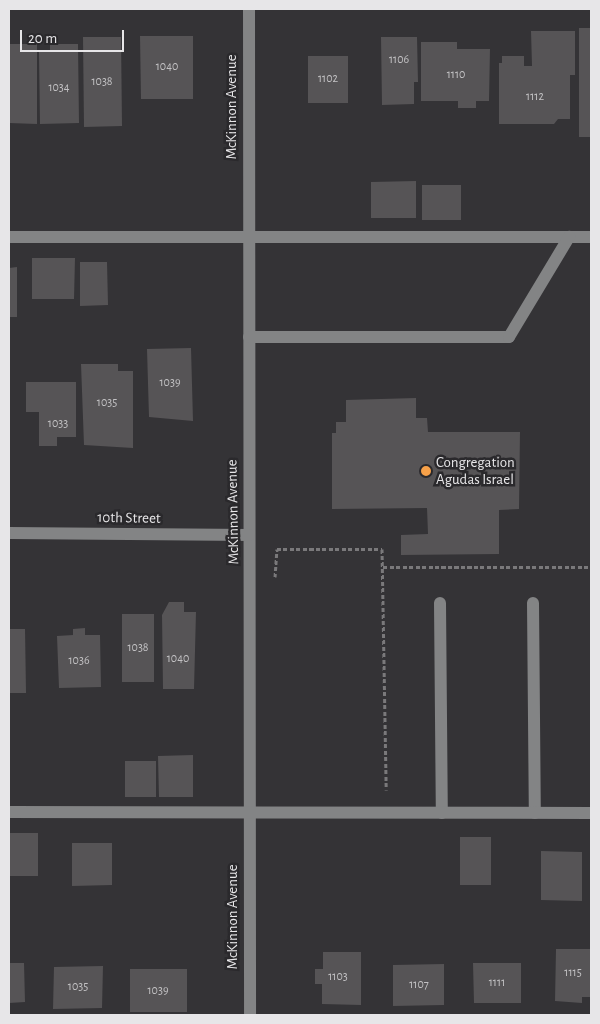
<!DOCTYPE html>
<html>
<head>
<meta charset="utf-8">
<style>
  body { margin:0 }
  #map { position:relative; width:600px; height:1024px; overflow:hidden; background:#343336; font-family:"Alegreya Sans",sans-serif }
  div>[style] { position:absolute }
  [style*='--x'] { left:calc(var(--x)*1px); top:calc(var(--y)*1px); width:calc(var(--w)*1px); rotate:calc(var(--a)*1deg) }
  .building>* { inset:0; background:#565456 }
  .path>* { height:3px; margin-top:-1.5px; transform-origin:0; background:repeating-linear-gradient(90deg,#7a797b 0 4px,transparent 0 6.5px) }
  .minor>* { height:12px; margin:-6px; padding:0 6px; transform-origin:6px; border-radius:6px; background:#838485 }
  .dots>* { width:14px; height:14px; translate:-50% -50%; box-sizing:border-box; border:2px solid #2a292c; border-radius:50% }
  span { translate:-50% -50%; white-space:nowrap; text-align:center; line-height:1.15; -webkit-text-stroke:5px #2a292c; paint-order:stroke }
  .number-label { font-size:12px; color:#c3c2c4 }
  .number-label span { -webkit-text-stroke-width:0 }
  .street-label { font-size:15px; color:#e7e6e8 }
  .poi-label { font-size:15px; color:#e7e6e8 }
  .left { translate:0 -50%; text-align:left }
  .frame { position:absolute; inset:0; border:10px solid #e7e6e8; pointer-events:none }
  .scale { position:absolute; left:20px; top:30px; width:104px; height:22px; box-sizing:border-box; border:2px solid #e7e6e8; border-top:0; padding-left:6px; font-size:15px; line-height:18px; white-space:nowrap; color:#e7e6e8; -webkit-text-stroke:4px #2a292c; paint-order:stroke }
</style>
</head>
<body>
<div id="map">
  <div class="building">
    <i style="clip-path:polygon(579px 28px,591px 28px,591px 137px,579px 137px)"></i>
    <i style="clip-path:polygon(531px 31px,575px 31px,575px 75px,570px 75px,570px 119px,558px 119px,554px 124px,499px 124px,499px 63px,502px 63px,502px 56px,524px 56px,524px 66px,532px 66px)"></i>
    <i style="clip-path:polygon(140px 36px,193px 36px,193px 99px,141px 99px)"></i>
    <i style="clip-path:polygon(83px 37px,121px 37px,122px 126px,84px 127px)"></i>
    <i style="clip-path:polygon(381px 37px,417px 37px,418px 82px,414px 82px,414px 104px,382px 105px)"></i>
    <i style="clip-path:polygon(421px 42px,457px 42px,457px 49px,490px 49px,489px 101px,476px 101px,476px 108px,458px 108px,458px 101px,421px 101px)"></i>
    <i style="clip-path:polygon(9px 44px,37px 44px,37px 124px,9px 123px)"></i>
    <i style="clip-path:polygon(50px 44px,78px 44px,79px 123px,40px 124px,39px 52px,50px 52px)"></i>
    <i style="clip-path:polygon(308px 56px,348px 56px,348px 103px,308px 103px)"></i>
    <i style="clip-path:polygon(416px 181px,416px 218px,371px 218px,371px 182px)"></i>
    <i style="clip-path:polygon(422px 185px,461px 185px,461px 220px,422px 220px)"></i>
    <i style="clip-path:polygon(32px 258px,75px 258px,74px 299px,32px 299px)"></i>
    <i style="clip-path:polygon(80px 262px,107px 262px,108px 305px,80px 306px)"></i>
    <i style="clip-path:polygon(17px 267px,17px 317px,9px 317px,9px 268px)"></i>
    <i style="clip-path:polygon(191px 348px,193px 421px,149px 417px,147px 349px)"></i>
    <i style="clip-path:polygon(81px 364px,118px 364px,118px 371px,133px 371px,133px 448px,84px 445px)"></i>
    <i style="clip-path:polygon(26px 382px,76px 382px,76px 437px,57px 437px,57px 446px,39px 446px,39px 412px,26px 412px)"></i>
    <i style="clip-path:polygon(416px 398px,416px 418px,427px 418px,428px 432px,520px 432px,519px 509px,499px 510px,499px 554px,401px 555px,401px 535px,428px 534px,427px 508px,332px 509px,332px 433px,336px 433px,336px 422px,346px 422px,346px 400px)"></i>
    <i style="clip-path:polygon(169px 602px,184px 602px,184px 612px,196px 612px,194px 689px,163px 689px,162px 615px)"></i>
    <i style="clip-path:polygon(122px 614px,154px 614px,154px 682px,122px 682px)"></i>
    <i style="clip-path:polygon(85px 628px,85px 635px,100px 635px,101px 687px,59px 688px,57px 636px,73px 635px,73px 629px)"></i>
    <i style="clip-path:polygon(9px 629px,25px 629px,26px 693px,9px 693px)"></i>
    <i style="clip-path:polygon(193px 755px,193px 797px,159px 797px,158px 756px)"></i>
    <i style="clip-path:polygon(125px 761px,156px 761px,156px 797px,125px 797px)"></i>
    <i style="clip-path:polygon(9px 833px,38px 833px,38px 876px,9px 876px)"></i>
    <i style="clip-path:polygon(460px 837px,491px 837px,491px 885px,460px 885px)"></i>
    <i style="clip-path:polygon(72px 843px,112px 843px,112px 885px,72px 886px)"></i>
    <i style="clip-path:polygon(541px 851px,582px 852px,582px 901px,541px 900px)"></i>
    <i style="clip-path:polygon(556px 949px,591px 949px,591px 997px,582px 997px,582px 1003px,555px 1001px)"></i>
    <i style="clip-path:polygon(323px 952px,361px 952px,361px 1005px,322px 1004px,322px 984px,315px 984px,315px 969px,323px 969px)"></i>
    <i style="clip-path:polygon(9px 963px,24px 963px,25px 1002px,9px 1003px)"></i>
    <i style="clip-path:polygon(473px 963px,521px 963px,521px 1003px,474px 1003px)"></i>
    <i style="clip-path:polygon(444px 964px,444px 1005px,393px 1006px,393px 965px)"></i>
    <i style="clip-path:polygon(103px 966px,102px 1008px,53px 1009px,54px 967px)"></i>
    <i style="clip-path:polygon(130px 969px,187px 969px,187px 1012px,130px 1012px)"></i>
  </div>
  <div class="path">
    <i style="--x:383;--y:567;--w:208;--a:0"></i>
    <i style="--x:275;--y:577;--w:28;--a:-86"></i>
    <i style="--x:277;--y:549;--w:105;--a:0"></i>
    <i style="--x:382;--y:549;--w:241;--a:89"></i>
  </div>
  <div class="minor">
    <i style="--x:249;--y:9;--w:1006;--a:89.94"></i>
    <i style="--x:9;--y:237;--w:582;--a:0"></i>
    <i style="--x:249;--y:337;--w:260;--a:0"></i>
    <i style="--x:509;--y:337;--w:117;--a:-59"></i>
    <i style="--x:9;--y:533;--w:240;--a:0.5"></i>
    <i style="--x:440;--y:603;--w:210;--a:89.5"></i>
    <i style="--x:533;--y:603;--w:210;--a:89.5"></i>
    <i style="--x:9;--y:812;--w:582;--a:0.1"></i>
  </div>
  <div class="dots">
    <i style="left:426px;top:471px;background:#f7a149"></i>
  </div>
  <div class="number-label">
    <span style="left:399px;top:60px">1106</span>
    <span style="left:167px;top:67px">1040</span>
    <span style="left:456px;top:75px">1110</span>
    <span style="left:328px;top:79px">1102</span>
    <span style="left:102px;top:82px">1038</span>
    <span style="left:59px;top:88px">1034</span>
    <span style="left:535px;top:97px">1112</span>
    <span style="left:170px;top:383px">1039</span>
    <span style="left:107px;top:403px">1035</span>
    <span style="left:58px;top:424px">1033</span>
    <span style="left:138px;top:648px">1038</span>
    <span style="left:178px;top:659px">1040</span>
    <span style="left:79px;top:661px">1036</span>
    <span style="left:573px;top:973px">1115</span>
    <span style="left:338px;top:977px">1103</span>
    <span style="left:497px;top:983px">1111</span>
    <span style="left:419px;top:985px">1107</span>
    <span style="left:78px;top:987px">1035</span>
    <span style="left:158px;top:991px">1039</span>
  </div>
  <div class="street-label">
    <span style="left:232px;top:107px;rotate:-90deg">McKinnon Avenue</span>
    <span style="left:233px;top:512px;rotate:-91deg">McKinnon Avenue</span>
    <span style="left:129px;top:518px;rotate:1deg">10th Street</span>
    <span style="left:233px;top:917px;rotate:-90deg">McKinnon Avenue</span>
  </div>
  <div class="poi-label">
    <span class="left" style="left:436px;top:471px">Congregation<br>Agudas Israel</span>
  </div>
  <div class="frame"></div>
  <div class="scale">20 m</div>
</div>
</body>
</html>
